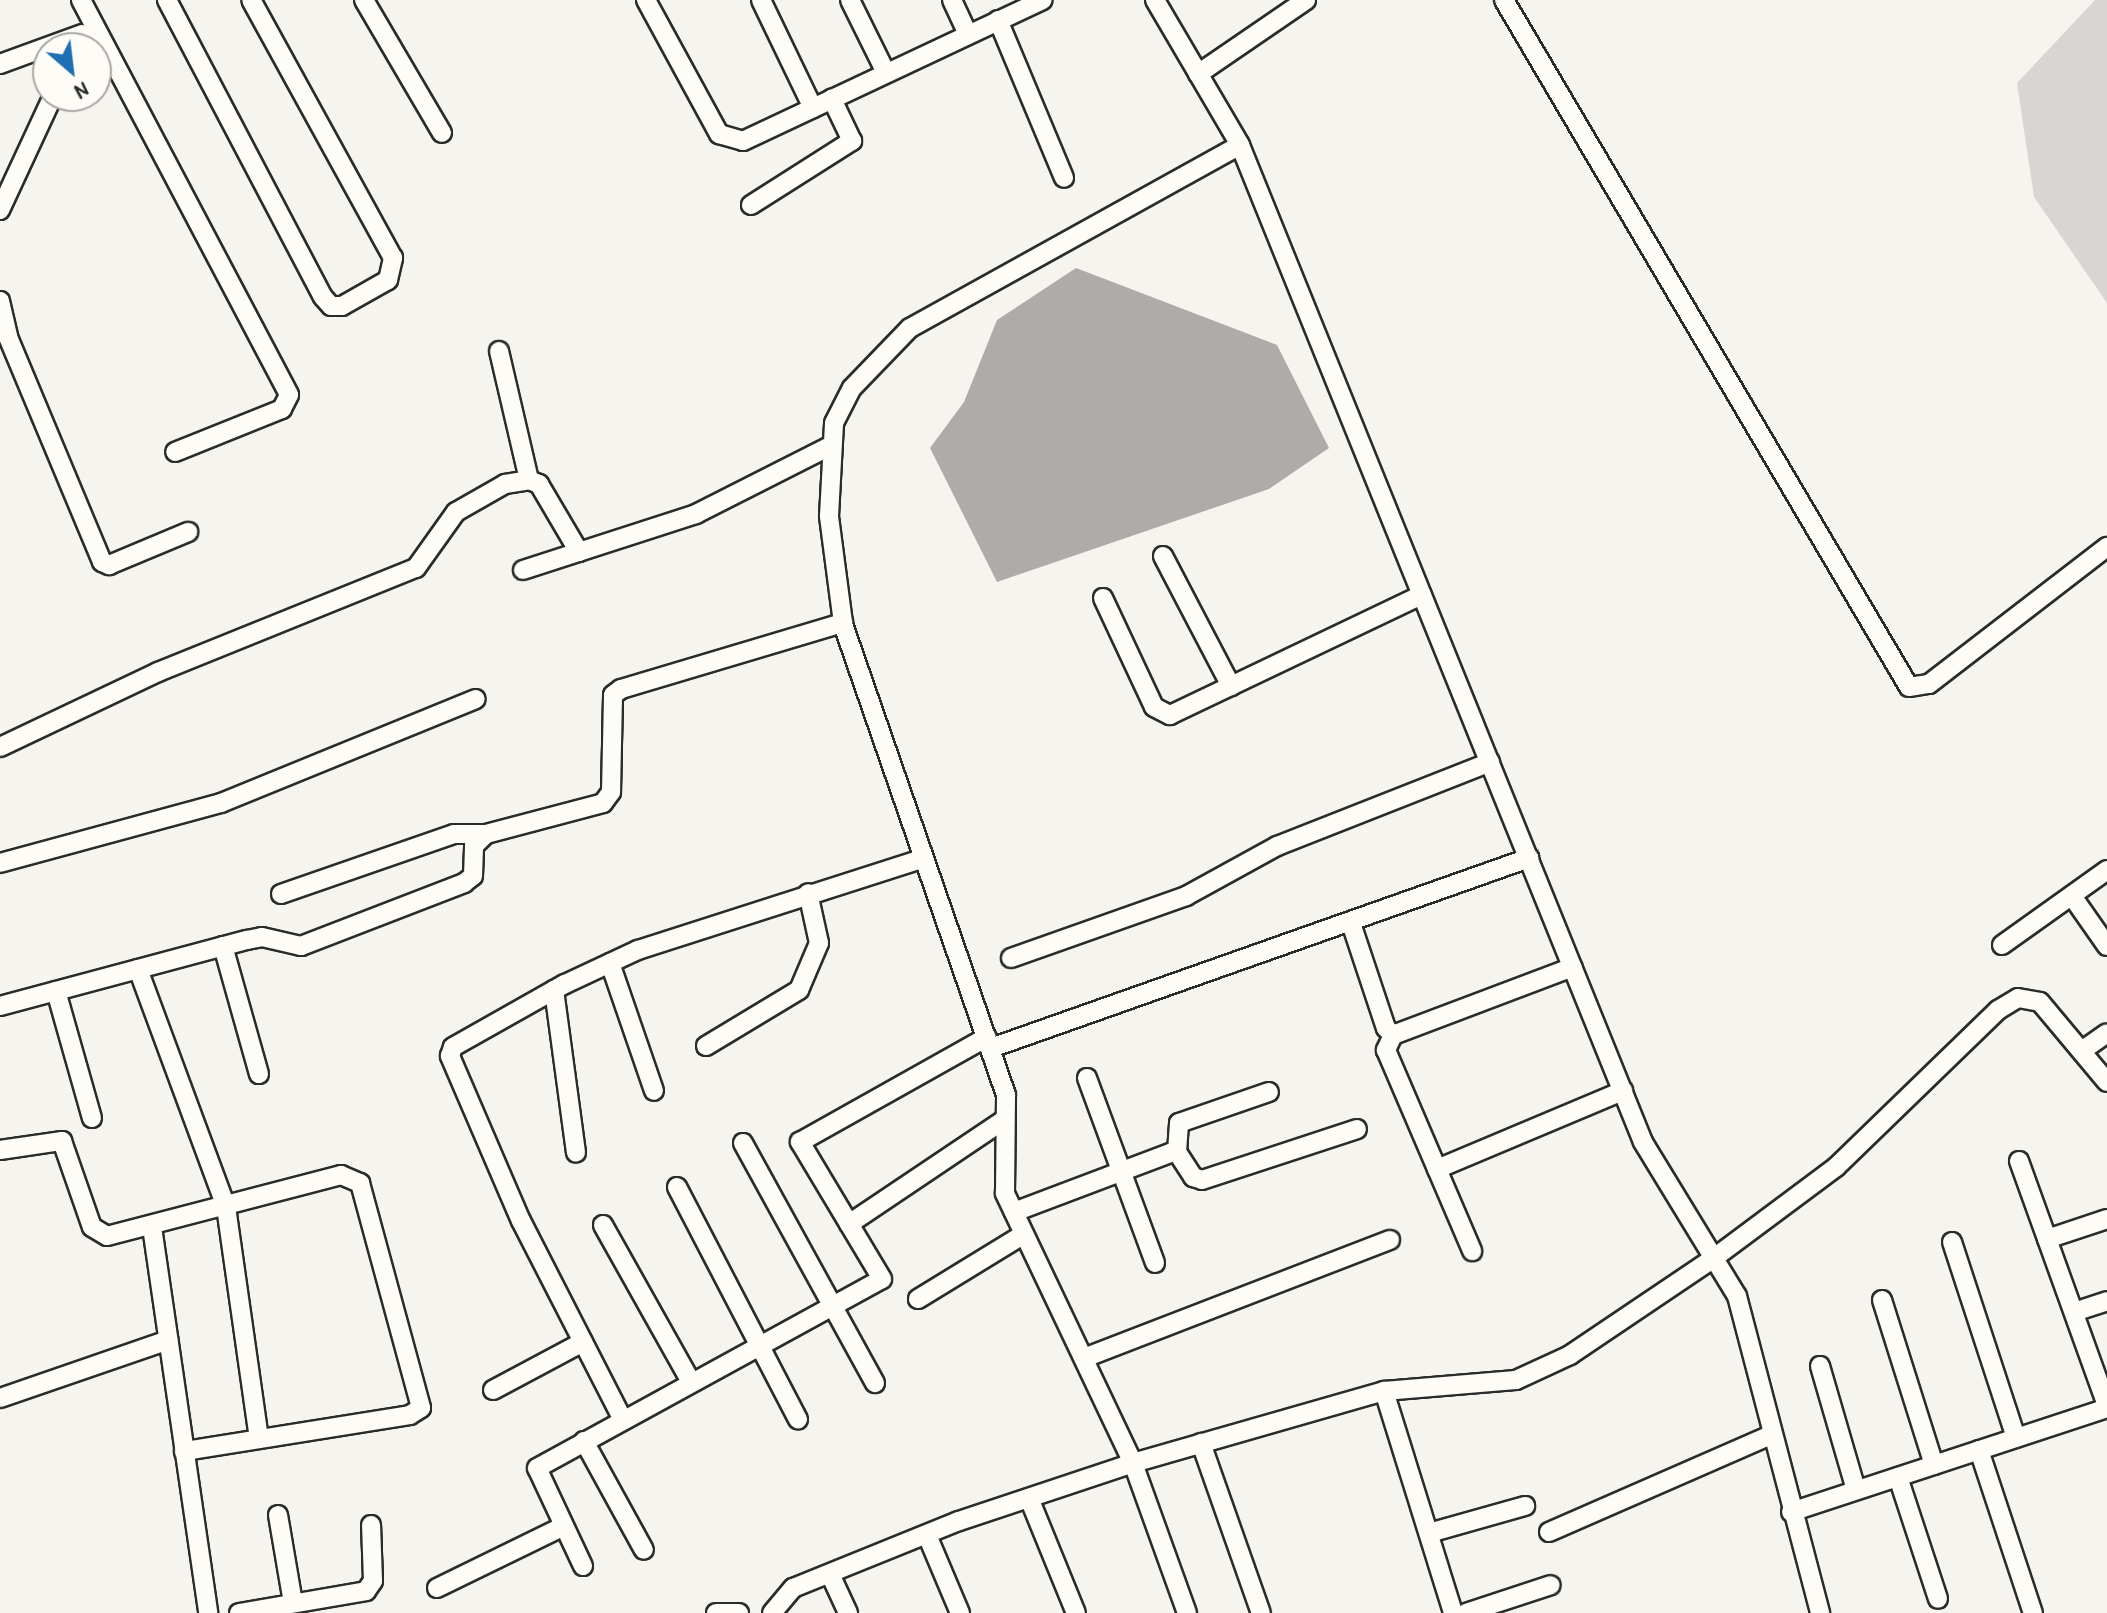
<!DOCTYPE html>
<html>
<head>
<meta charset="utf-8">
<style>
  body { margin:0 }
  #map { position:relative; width:2107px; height:1613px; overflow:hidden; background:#f5f4ef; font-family:"Patrick Hand",sans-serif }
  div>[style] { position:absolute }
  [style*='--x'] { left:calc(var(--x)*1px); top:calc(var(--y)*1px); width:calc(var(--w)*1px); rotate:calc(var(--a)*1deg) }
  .green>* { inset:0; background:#d7d6d2 }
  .water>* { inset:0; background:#adaca9 }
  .roads { filter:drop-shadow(2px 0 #2b2b2b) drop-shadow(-2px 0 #2b2b2b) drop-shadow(0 2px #2b2b2b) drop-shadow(0 -2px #2b2b2b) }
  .street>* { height:18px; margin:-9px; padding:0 9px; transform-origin:9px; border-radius:9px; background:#fdfcf7 }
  span { translate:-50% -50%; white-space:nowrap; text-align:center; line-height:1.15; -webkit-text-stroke:7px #fdfcf7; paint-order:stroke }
  .north { position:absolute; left:32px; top:32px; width:80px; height:80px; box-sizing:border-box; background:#fdfcf7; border:2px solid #a9a8a5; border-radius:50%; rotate:152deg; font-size:22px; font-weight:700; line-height:32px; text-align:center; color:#2b2b2b }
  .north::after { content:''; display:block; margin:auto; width:28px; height:36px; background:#1f6fb2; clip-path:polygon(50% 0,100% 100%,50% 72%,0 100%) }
</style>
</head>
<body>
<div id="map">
  <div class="green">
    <i style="clip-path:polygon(2095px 0,2107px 0,2107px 303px,2034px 197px,2017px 83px)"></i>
  </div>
  <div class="water">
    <i style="clip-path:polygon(1076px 268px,1277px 345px,1329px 448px,1269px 489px,997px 582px,930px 448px,964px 402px,997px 320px)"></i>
  </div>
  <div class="roads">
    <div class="street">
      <i style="--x:81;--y:0;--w:446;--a:62.2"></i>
      <i style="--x:289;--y:395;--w:16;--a:117"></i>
      <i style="--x:282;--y:409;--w:115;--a:158.1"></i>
      <i style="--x:167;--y:0;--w:335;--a:62.3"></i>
      <i style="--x:323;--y:297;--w:12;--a:48"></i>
      <i style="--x:331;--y:306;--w:11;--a:0"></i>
      <i style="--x:342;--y:306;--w:53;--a:-29.5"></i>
      <i style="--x:388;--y:280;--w:23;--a:-77"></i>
      <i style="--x:393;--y:258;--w:294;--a:-118.8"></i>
      <i style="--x:364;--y:0;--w:154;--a:59.6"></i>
      <i style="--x:646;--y:0;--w:153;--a:61.4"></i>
      <i style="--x:719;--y:134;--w:25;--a:16"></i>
      <i style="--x:743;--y:141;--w:331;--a:-25.2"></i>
      <i style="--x:761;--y:0;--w:120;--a:64.3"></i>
      <i style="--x:850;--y:0;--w:81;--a:63.7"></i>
      <i style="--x:952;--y:0;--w:38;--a:65"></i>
      <i style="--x:1155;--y:0;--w:168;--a:59.6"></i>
      <i style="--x:1240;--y:145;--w:1075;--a:67.99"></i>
      <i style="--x:1643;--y:1142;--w:180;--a:58.6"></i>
      <i style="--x:1737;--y:1296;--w:328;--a:75.3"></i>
      <i style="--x:1504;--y:0;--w:797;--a:59.48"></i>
      <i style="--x:1909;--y:687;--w:20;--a:-9"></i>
      <i style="--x:1929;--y:684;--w:225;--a:-37.6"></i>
      <i style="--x:998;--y:20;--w:171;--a:67.3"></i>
      <i style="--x:0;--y:64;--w:87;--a:-20.1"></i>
      <i style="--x:1198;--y:74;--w:131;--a:-34.4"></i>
      <i style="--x:751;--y:205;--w:120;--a:-32.4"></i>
      <i style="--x:852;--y:141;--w:47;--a:-115.5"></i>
      <i style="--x:0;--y:210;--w:126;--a:-65.1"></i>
      <i style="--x:0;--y:301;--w:37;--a:77"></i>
      <i style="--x:8;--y:337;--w:244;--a:67.3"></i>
      <i style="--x:102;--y:562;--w:8;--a:23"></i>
      <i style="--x:109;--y:565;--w:86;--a:-22.7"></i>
      <i style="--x:499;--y:351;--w:132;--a:76.9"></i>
      <i style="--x:1163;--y:556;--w:147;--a:62.4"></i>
      <i style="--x:523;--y:570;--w:182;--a:-17.9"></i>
      <i style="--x:696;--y:514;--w:153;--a:-26.9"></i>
      <i style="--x:1103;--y:598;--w:120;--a:64.9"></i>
      <i style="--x:1154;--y:707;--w:18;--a:27"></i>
      <i style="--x:1170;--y:715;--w:279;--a:-25.5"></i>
      <i style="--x:0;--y:747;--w:175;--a:-25.4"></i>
      <i style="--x:158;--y:672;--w:278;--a:-22"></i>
      <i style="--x:416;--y:568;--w:69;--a:-54.5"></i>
      <i style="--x:456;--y:512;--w:56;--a:-29.7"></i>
      <i style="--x:505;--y:484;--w:24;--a:-9"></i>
      <i style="--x:529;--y:480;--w:11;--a:22"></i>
      <i style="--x:539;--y:484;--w:79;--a:59.5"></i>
      <i style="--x:0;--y:863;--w:229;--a:-15.2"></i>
      <i style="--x:221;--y:803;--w:275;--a:-22.2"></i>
      <i style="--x:281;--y:894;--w:183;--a:-19.1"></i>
      <i style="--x:454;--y:834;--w:32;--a:0"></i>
      <i style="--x:2072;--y:896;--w:61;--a:55"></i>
      <i style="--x:1351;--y:923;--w:111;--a:71.6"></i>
      <i style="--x:1386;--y:1028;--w:10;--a:45"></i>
      <i style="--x:1393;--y:1035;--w:192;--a:-20.7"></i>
      <i style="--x:2002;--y:945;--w:129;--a:-35.5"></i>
      <i style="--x:223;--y:946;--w:133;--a:74.3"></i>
      <i style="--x:1011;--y:958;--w:186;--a:-19.5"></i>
      <i style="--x:1186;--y:896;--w:104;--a:-28.8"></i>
      <i style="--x:1277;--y:846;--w:229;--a:-21.5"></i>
      <i style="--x:610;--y:963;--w:135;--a:71"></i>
      <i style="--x:138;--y:969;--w:254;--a:69.7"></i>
      <i style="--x:226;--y:1207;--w:234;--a:81.9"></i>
      <i style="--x:554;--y:990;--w:164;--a:82.3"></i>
      <i style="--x:56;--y:991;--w:132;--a:74.2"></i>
      <i style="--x:0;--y:1006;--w:256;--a:-15"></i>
      <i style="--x:247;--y:940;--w:15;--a:-11"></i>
      <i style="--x:262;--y:937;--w:40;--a:13"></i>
      <i style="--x:301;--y:946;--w:175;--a:-21.1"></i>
      <i style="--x:464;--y:883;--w:11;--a:-38"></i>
      <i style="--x:473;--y:876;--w:30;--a:-88"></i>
      <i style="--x:474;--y:846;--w:17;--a:-45"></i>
      <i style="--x:486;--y:834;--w:121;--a:-14.8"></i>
      <i style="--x:603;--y:803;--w:14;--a:-54"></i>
      <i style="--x:611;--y:792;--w:97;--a:-88.8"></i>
      <i style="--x:613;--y:695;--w:10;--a:-37"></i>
      <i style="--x:621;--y:689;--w:232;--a:-16.6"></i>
      <i style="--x:1393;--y:1035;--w:17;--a:115"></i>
      <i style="--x:1386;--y:1050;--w:219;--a:66.8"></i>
      <i style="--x:706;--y:1046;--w:109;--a:-31.1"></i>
      <i style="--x:799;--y:990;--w:51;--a:-66.9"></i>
      <i style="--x:819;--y:943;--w:51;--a:-102.4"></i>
      <i style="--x:991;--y:1048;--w:571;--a:-19.45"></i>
      <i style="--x:2083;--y:1050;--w:29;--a:-35"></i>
      <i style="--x:1087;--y:1078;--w:197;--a:69.8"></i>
      <i style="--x:743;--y:1143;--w:274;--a:61.2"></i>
      <i style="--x:0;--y:1150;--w:63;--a:-8.3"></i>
      <i style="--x:62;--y:1141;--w:91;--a:70.8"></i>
      <i style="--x:92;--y:1227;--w:17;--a:31"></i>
      <i style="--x:107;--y:1236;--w:242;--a:-14.6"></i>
      <i style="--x:341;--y:1175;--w:21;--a:23"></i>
      <i style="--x:360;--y:1183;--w:233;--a:74.8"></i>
      <i style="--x:421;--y:1408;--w:13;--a:148"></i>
      <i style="--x:410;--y:1415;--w:229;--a:170.9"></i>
      <i style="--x:1177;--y:1152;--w:29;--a:-86"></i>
      <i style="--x:1179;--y:1123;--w:95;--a:-19"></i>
      <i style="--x:2019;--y:1161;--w:260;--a:70.2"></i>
      <i style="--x:1437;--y:1169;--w:202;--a:-22.8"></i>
      <i style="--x:677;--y:1187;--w:262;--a:62.5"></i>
      <i style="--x:1014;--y:1212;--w:167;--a:-20.7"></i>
      <i style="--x:1170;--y:1153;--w:7;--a:-8"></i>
      <i style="--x:1177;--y:1152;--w:30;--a:57"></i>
      <i style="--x:1193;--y:1177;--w:9;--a:18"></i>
      <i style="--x:1202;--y:1180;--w:163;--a:-18.2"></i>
      <i style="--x:849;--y:1224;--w:188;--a:-33.9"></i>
      <i style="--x:603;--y:1225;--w:180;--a:60.7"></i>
      <i style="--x:152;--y:1227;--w:390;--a:81.7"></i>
      <i style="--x:2047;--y:1239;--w:63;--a:-18.4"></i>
      <i style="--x:1952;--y:1242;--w:206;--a:71.9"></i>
      <i style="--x:918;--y:1299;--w:124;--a:-31.5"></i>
      <i style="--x:1882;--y:1300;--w:173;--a:72.5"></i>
      <i style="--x:2074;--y:1312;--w:35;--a:-18"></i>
      <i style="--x:1084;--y:1358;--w:328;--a:-21.1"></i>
      <i style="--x:1820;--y:1366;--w:129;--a:73.8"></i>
      <i style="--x:493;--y:1390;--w:102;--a:-28.1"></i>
      <i style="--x:1384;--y:1391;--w:232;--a:72.7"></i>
      <i style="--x:0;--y:1398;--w:178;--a:-19"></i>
      <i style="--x:623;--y:1420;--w:224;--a:-117.1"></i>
      <i style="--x:521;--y:1221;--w:180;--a:-113.3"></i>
      <i style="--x:450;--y:1056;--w:9;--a:-72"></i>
      <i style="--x:453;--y:1047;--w:129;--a:-29.4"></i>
      <i style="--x:565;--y:984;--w:81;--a:-25"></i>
      <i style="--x:638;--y:950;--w:297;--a:-17.8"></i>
      <i style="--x:584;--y:1441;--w:124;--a:61.2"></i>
      <i style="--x:1201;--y:1443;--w:180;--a:70.6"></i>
      <i style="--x:1979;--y:1450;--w:172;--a:71.7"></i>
      <i style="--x:1898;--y:1477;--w:128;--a:71.8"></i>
      <i style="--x:1029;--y:1498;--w:124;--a:67.8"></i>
      <i style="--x:1791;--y:1512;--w:333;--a:-18.2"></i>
      <i style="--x:278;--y:1515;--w:89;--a:80.3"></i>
      <i style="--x:1549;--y:1532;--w:244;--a:-23.6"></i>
      <i style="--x:1429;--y:1533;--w:100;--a:-15.7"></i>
      <i style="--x:927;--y:1535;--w:85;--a:67.1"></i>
      <i style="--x:583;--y:1566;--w:108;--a:-115.1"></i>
      <i style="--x:537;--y:1468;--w:393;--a:-28.7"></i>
      <i style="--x:882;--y:1279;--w:160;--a:-120.9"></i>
      <i style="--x:800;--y:1142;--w:214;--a:-29.3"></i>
      <i style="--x:830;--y:1574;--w:43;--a:65.2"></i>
      <i style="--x:437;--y:1588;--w:141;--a:-26"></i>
      <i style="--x:239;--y:1613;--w:129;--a:-9.8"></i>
      <i style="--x:366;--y:1591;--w:12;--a:-55"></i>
      <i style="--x:373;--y:1581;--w:56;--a:-92"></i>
      <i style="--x:716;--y:1613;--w:23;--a:0"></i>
      <i style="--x:772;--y:1613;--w:33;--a:-50"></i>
      <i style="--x:793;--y:1588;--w:179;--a:-22"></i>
      <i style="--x:959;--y:1521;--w:183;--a:-18.4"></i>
      <i style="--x:1133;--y:1463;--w:261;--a:-16"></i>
      <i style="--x:1384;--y:1391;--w:132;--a:-4.8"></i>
      <i style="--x:1516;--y:1380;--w:60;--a:-24.8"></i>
      <i style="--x:1570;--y:1355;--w:174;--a:-34"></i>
      <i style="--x:1714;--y:1258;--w:152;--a:-36.7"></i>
      <i style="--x:1836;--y:1167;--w:226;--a:-44.1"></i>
      <i style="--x:1998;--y:1010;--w:23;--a:-31"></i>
      <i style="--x:2018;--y:998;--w:22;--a:10"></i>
      <i style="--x:2040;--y:1002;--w:104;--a:50.1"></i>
      <i style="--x:1187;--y:1613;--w:159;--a:-109.8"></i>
      <i style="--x:1133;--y:1463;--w:299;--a:-115.4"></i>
      <i style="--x:1005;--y:1193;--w:98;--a:-89.4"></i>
      <i style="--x:1006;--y:1095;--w:499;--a:-109.1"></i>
      <i style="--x:843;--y:623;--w:108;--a:-97.5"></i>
      <i style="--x:829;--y:516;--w:93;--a:-86.9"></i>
      <i style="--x:834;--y:423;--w:39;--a:-63"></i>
      <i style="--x:852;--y:388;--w:83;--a:-46"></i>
      <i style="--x:910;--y:328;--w:377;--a:-29"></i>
      <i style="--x:1466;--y:1613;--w:89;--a:-18.2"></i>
    </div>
  </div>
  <div class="north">N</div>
</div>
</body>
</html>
